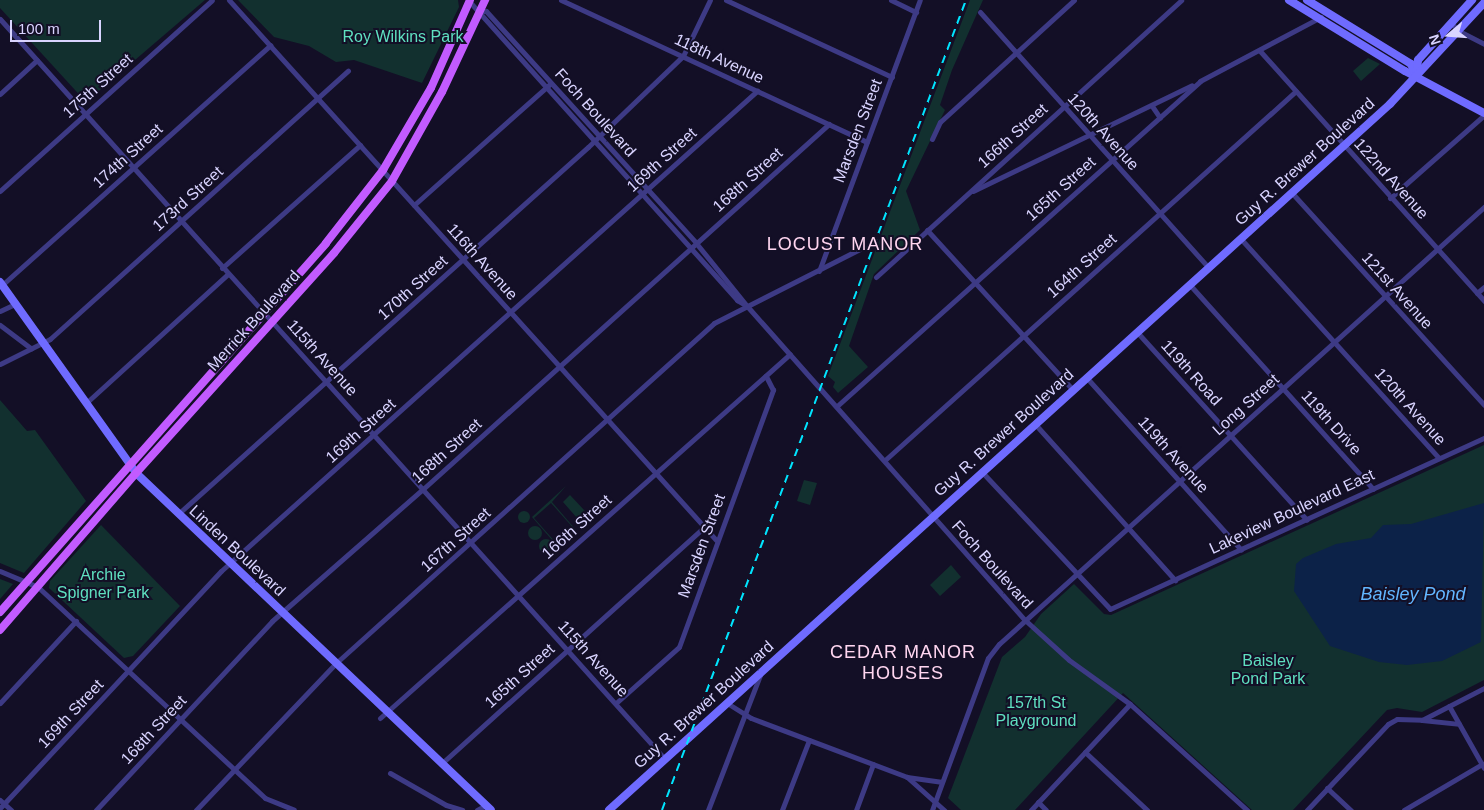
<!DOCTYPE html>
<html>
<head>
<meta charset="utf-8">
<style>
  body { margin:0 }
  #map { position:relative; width:1484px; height:810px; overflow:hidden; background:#130f26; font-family:Helvetica,sans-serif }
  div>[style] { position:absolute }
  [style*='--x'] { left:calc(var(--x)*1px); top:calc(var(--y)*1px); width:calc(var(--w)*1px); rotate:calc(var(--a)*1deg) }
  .green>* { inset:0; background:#12302f }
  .round { border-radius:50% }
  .water>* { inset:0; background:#0c2248 }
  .street>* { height:5px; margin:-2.5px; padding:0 2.5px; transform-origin:2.5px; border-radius:2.5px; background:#3d3a85 }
  .secondary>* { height:8px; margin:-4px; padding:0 4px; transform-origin:4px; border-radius:4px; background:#6f6bff }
  .primary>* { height:8px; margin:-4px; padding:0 4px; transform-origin:4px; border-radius:4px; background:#c25bff }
  .rail>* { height:2px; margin-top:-1px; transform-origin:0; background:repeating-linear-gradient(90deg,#00e5ff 0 8px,transparent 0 14px) }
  span { translate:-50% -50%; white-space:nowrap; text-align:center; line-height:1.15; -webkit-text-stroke:4px #130f26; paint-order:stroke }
  .park-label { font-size:16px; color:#5fe0c0 }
  .street-label { font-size:16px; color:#d9d4ff }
  .neighbourhood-label { font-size:18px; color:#ffd6f0; letter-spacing:1px }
  .water-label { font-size:18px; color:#62b6ff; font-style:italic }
  .north { position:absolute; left:1424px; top:10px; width:50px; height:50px; -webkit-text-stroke:4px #130f26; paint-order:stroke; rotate:252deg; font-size:14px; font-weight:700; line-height:20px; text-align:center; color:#d9d4ff }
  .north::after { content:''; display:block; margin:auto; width:18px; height:22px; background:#d9d4ff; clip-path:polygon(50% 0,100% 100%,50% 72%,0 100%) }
  .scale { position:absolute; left:10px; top:20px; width:91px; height:22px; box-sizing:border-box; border:2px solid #d9d4ff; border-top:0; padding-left:6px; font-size:15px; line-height:18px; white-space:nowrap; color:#d9d4ff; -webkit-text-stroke:4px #130f26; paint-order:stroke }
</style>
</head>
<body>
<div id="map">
  <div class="green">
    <i style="clip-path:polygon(0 0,205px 0,86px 102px,0 8px)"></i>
    <i style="clip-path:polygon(238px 0,458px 0,459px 7px,422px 83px,354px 60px,336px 62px,309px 46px,274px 37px)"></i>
    <i style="clip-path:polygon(970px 0,983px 0,952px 70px,940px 105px,945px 110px,906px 191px,920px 230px,874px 274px,849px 346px,868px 367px,838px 393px,833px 387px,835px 382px,828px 376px)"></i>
    <i style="clip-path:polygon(1368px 58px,1380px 64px,1361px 81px,1353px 71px)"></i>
    <i style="clip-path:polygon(0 400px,27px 431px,35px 430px,86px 501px,24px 573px,0 563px)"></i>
    <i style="clip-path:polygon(1484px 445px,1484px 680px,1422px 712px,1397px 708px,1387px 710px,1293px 810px,1252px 810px,1123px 693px,1015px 810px,961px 810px,948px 798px,1002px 657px,1025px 637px,1041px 614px,1074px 584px,1104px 614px,1111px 615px)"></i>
    <i style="clip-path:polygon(804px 480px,817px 483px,810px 505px,797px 501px)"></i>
    <i style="clip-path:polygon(evenodd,566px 486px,552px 502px,576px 530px,558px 547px,532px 517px,566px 486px,551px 503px,575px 530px,558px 545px,534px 518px,551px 503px)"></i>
    <i style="clip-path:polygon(570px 495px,585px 511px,577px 518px,563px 502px)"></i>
    <i class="round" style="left:518px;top:511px;width:12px;height:12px"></i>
    <i style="clip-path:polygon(101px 525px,180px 606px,133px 656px,124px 658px,49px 588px,50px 581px)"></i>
    <i class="round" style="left:528px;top:526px;width:14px;height:14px"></i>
    <i class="round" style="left:539px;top:539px;width:14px;height:14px"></i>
    <i style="clip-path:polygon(951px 565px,961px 577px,940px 596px,930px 585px)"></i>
    <i style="clip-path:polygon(0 579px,13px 584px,0 599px)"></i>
  </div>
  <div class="water">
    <i style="clip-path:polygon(1484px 503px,1481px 642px,1442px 661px,1407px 665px,1379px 662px,1330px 646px,1294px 591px,1296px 564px,1303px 558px,1336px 544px,1371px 538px,1383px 525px,1411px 524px)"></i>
  </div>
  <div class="street">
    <i style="--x:229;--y:0;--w:727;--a:47.95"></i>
    <i style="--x:561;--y:0;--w:337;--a:24.9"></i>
    <i style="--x:726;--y:0;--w:183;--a:24.9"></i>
    <i style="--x:891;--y:0;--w:28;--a:26"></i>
    <i style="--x:469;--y:1;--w:402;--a:48.1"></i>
    <i style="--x:737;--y:300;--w:12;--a:31"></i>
    <i style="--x:479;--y:11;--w:7;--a:0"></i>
    <i style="--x:486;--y:11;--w:313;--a:47.8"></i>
    <i style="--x:696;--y:243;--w:81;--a:51"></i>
    <i style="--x:747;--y:306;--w:419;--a:48.5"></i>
    <i style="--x:1025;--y:620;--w:59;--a:42.3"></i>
    <i style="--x:1069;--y:660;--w:75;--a:35.8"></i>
    <i style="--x:1130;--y:704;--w:158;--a:42.2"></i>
    <i style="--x:980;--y:12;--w:343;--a:48.2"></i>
    <i style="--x:0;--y:19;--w:995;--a:48.06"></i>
    <i style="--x:1451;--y:23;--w:11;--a:45"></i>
    <i style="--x:1459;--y:31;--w:28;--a:27"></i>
    <i style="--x:1260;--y:51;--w:336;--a:48.1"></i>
    <i style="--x:0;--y:94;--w:50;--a:-42.6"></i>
    <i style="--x:1152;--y:106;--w:14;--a:56"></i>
    <i style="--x:932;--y:139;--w:19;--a:-65"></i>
    <i style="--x:940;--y:122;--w:181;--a:-42.3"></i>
    <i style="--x:0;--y:191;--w:285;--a:-42"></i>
    <i style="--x:973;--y:191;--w:243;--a:-25.8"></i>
    <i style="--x:1292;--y:193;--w:286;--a:47.8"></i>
    <i style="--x:1390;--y:198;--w:125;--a:-41.4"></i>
    <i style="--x:414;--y:205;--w:183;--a:-41.7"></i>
    <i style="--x:927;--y:230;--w:217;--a:47.6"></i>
    <i style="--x:1241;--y:239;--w:295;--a:47.9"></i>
    <i style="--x:222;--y:268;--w:185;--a:-41.7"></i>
    <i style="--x:819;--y:271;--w:289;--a:-69.6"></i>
    <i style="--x:876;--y:277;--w:412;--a:-42.2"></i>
    <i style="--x:2;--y:285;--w:360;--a:-41.8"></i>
    <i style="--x:1190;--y:285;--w:274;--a:48.1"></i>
    <i style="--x:1477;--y:293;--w:9;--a:-41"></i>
    <i style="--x:0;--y:311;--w:17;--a:-25"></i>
    <i style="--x:0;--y:325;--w:39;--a:37"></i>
    <i style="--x:1137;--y:332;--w:253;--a:47.9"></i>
    <i style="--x:0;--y:364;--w:56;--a:-26.6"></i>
    <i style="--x:50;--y:339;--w:401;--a:-42"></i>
    <i style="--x:1086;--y:377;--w:232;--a:48.1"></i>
    <i style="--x:86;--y:403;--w:192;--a:-42.3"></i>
    <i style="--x:837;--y:406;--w:487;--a:-41.8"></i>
    <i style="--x:1200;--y:81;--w:137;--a:-27.9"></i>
    <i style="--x:1035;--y:424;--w:210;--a:48.1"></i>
    <i style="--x:885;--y:460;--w:552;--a:-41.92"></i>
    <i style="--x:982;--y:472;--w:187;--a:46.9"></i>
    <i style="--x:1110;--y:609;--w:411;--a:-24.6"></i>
    <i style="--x:178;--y:514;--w:550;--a:-41.83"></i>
    <i style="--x:588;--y:147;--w:132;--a:-43.8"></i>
    <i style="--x:683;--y:56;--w:62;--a:-64.3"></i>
    <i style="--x:0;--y:571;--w:41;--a:22.8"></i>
    <i style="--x:38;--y:587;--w:310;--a:42.9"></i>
    <i style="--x:265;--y:798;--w:31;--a:22"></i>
    <i style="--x:0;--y:703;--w:112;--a:-47.2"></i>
    <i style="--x:616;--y:703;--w:84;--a:-41.6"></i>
    <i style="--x:679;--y:647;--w:274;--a:-69.9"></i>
    <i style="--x:773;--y:390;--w:16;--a:-117"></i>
    <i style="--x:727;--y:703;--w:28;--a:32"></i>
    <i style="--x:751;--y:718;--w:167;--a:20.7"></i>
    <i style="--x:907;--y:777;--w:50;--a:41.7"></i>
    <i style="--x:1449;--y:706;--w:71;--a:60.6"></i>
    <i style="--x:380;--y:718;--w:548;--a:-41.6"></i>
    <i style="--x:1422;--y:720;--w:37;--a:6"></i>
    <i style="--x:1085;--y:752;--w:85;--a:43.1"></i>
    <i style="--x:442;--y:763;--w:353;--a:-42"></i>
    <i style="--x:390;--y:773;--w:64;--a:29.7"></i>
    <i style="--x:446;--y:805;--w:17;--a:17"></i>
    <i style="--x:907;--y:777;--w:34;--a:8"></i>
    <i style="--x:1327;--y:788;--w:33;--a:43"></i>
    <i style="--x:0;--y:800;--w:15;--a:42"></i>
    <i style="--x:1038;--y:802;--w:11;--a:45"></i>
    <i style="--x:0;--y:808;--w:324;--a:-47"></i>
    <i style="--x:221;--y:571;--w:720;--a:-41.85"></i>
    <i style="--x:96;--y:810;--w:258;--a:-47"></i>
    <i style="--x:272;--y:621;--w:201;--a:-41.2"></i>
    <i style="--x:423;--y:489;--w:546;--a:-41.96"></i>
    <i style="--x:196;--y:810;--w:203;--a:-46.4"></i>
    <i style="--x:336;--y:663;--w:508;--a:-41.97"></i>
    <i style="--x:714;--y:323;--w:168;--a:-26.9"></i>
    <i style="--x:477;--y:810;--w:10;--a:-29"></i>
    <i style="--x:708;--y:810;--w:145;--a:-68.9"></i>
    <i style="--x:782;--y:810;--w:75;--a:-68.9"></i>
    <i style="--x:856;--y:810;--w:49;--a:-69.7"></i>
    <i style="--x:932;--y:810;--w:162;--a:-69.8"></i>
    <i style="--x:988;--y:658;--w:18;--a:-52"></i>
    <i style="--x:999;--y:644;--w:653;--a:-42.02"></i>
    <i style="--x:1031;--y:810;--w:145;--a:-47"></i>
    <i style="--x:1307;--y:810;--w:118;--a:-46.7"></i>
    <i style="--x:1388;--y:724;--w:10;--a:-29"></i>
    <i style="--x:1397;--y:719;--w:25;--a:2"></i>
    <i style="--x:1422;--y:720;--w:70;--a:-27.3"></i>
    <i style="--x:1404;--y:810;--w:91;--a:-30.5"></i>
  </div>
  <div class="secondary">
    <i style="--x:1289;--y:0;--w:136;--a:31.5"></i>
    <i style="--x:1405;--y:71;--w:89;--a:28"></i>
    <i style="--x:1307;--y:0;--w:122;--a:31.6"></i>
    <i style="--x:1411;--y:64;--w:12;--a:66"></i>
    <i style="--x:1416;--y:75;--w:15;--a:-82"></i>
    <i style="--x:1418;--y:60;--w:81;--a:-48"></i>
    <i style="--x:0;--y:282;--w:234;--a:54.5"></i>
    <i style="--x:136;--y:473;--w:489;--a:43.5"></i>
    <i style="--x:609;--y:810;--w:1053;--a:-42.11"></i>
    <i style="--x:1390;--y:104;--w:138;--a:-47.1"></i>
  </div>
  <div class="primary">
    <i style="--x:0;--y:612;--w:492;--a:-48.5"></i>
    <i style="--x:326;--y:243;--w:93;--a:-52"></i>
    <i style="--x:383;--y:170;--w:95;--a:-59.7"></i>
    <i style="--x:431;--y:88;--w:96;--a:-66.1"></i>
    <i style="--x:0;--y:630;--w:208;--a:-49.1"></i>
    <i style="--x:136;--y:473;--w:296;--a:-48"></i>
    <i style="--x:334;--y:253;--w:92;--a:-51.1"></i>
    <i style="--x:392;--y:181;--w:102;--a:-60.7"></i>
    <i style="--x:442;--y:92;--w:102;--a:-64.9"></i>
  </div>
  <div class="rail">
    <i style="--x:662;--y:810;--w:865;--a:-69.43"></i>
  </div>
  <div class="park-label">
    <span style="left:403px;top:37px">Roy Wilkins Park</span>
    <span style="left:103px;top:584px">Archie<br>Spigner Park</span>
    <span style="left:1268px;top:670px">Baisley<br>Pond Park</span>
    <span style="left:1036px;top:712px">157th St<br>Playground</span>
  </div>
  <div class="street-label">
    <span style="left:719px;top:59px;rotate:25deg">118th Avenue</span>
    <span style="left:98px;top:86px;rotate:-42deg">175th Street</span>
    <span style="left:595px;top:113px;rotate:48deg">Foch Boulevard</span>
    <span style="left:858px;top:131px;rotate:-69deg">Marsden Street</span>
    <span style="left:1103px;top:132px;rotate:48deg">120th Avenue</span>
    <span style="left:1013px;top:136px;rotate:-42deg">166th Street</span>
    <span style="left:128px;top:156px;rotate:-42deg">174th Street</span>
    <span style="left:662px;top:160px;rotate:-42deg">169th Street</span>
    <span style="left:1305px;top:162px;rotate:-42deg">Guy R. Brewer Boulevard</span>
    <span style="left:1391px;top:179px;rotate:48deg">122nd Avenue</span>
    <span style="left:748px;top:180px;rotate:-42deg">168th Street</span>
    <span style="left:1061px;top:189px;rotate:-42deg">165th Street</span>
    <span style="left:188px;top:199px;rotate:-42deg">173rd Street</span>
    <span style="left:482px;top:262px;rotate:48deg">116th Avenue</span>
    <span style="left:1082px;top:266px;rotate:-42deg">164th Street</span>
    <span style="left:413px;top:288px;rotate:-42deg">170th Street</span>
    <span style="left:1397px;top:291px;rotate:48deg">121st Avenue</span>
    <span style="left:254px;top:321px;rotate:-48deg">Merrick Boulevard</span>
    <span style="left:322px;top:358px;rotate:48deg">115th Avenue</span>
    <span style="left:1191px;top:373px;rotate:48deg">119th Road</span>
    <span style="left:1246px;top:405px;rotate:-42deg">Long Street</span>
    <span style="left:1410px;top:407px;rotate:48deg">120th Avenue</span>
    <span style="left:1331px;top:423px;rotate:48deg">119th Drive</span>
    <span style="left:361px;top:431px;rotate:-42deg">169th Street</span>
    <span style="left:1004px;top:433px;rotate:-42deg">Guy R. Brewer Boulevard</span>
    <span style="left:447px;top:451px;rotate:-42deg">168th Street</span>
    <span style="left:1173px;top:455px;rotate:48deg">119th Avenue</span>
    <span style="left:1292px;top:512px;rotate:-25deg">Lakeview Boulevard East</span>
    <span style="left:577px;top:527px;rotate:-42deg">166th Street</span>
    <span style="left:456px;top:540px;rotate:-42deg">167th Street</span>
    <span style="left:702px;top:546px;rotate:-70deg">Marsden Street</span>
    <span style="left:237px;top:551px;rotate:43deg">Linden Boulevard</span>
    <span style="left:992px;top:565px;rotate:48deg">Foch Boulevard</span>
    <span style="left:593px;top:659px;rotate:48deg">115th Avenue</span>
    <span style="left:520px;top:676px;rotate:-42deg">165th Street</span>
    <span style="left:704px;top:705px;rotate:-42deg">Guy R. Brewer Boulevard</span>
    <span style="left:71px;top:714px;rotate:-47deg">169th Street</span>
    <span style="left:154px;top:730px;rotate:-47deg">168th Street</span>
  </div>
  <div class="neighbourhood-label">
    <span style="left:845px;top:244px">LOCUST MANOR</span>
    <span style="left:903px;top:663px">CEDAR MANOR<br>HOUSES</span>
  </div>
  <div class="water-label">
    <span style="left:1413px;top:594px">Baisley Pond</span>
  </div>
  <div class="north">N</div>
  <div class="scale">100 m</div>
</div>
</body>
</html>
